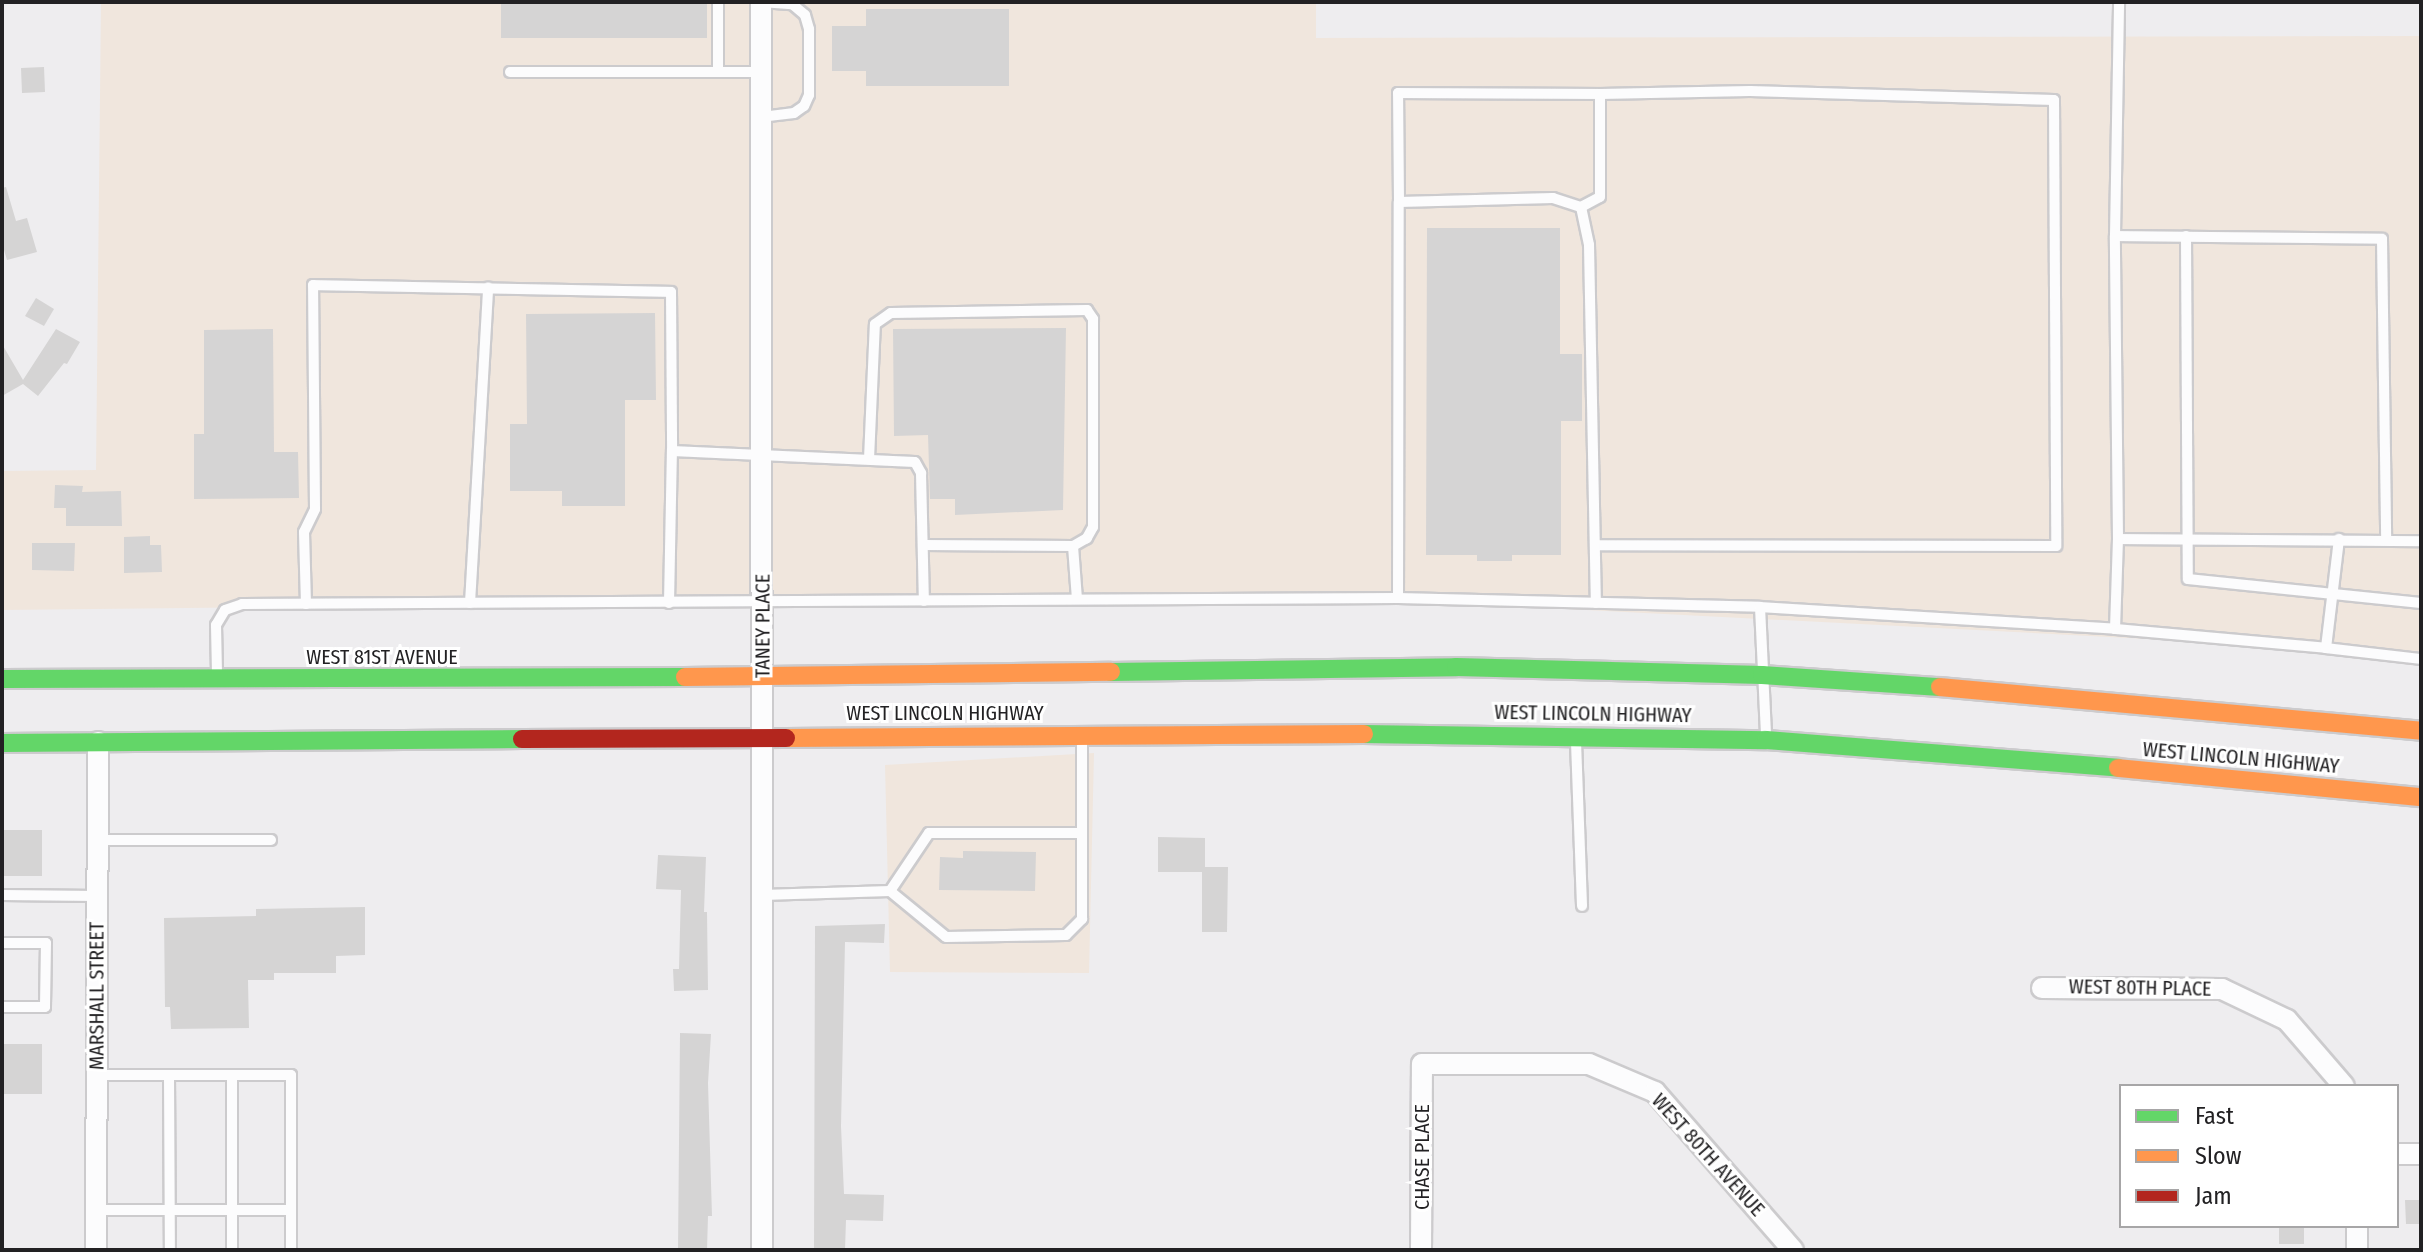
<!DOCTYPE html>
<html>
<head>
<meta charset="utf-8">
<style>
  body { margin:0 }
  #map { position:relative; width:2423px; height:1252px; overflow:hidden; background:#eeedef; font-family:"Fira Sans Condensed",sans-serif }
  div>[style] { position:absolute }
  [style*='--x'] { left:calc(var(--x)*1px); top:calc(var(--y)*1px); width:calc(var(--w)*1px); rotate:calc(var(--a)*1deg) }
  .commercial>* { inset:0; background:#f0e6dd }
  .building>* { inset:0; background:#d5d4d4 }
  .roads { filter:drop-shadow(2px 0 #cccbcd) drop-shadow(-2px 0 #cccbcd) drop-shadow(0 2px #cccbcd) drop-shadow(0 -2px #cccbcd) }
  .lane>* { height:10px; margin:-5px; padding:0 5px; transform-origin:5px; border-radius:5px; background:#fcfcfd }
  .street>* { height:20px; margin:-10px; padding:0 10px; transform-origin:10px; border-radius:10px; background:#fcfcfd }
  .fast>* { height:18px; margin:-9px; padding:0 9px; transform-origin:9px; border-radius:9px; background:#63d668 }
  .slow>* { height:18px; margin:-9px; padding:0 9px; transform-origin:9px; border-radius:9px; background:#ff974d }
  .jam>* { height:18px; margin:-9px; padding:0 9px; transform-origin:9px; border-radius:9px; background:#b3261e }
  span { translate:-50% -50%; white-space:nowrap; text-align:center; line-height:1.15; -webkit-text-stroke:6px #fff; paint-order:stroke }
  .street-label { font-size:20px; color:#222123 }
  .frame { position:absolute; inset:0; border:4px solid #222123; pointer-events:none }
  .legend { position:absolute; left:2119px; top:1084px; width:280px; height:144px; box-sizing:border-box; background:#fff; border:2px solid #a7a6a7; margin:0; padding:10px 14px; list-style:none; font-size:24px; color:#222123 }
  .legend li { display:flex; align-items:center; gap:16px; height:40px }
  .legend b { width:40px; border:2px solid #a7a6a7 }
</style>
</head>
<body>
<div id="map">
  <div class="commercial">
    <i style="clip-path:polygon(101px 2px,1316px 2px,1316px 38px,2421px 36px,2421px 653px,1317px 596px,2px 610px,2px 471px,96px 470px)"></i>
    <i style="clip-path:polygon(1094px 753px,1089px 973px,890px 972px,885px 765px)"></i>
  </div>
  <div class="building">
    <i style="clip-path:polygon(501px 2px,707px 2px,707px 38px,501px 38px)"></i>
    <i style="clip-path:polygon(866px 9px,1009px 9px,1009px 86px,866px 86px,866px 71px,832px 71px,832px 26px,866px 26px)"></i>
    <i style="clip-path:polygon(44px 67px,45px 92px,22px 93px,21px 68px)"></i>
    <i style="clip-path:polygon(6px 187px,16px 221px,27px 218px,37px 252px,7px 260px,2px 243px,2px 188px)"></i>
    <i style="clip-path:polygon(1427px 228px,1560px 228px,1560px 354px,1582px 354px,1582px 421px,1561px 421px,1561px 555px,1512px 555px,1512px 561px,1477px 561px,1477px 555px,1426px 555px)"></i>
    <i style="clip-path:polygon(36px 298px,54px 309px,44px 326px,25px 316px)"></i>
    <i style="clip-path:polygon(655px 313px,656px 400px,625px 400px,625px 506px,562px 506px,562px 491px,510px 491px,510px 424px,527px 424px,526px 314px)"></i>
    <i style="clip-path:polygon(1066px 328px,1063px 510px,955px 515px,955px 499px,930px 499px,928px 435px,894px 436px,893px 329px)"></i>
    <i style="clip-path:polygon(56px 329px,80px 342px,67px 364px,64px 363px,38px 396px,23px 384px,2px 396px,2px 344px,23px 380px)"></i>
    <i style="clip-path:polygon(273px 329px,274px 452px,298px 452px,299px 498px,194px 499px,194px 434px,204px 434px,204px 330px)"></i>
    <i style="clip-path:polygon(55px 485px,83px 486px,82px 492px,121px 491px,122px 526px,66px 526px,66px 508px,54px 508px)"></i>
    <i style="clip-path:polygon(150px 536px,150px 545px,161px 545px,162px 572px,124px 573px,124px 537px)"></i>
    <i style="clip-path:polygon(32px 543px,75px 543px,74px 571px,32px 570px)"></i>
    <i style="clip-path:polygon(2px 830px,42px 830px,42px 876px,2px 876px)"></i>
    <i style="clip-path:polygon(1158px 837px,1205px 838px,1205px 867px,1228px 867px,1227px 932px,1202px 932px,1202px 872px,1158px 872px)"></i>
    <i style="clip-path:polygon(963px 851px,1036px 852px,1035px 891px,939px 890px,940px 857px,963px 858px)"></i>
    <i style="clip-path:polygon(658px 855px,706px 857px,704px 912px,707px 912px,708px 990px,674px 991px,673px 969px,679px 969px,681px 890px,656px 889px)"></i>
    <i style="clip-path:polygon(365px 907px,365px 955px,336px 956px,336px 973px,274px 973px,274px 980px,248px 980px,249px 1028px,171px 1029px,170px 1007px,165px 1007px,164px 918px,256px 916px,256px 909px)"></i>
    <i style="clip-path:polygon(885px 924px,884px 943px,845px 942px,841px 1126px,844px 1194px,884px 1195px,883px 1221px,846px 1220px,845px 1250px,814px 1249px,815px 926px)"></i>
    <i style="clip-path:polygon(680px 1033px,711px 1034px,708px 1083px,712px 1216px,708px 1216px,707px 1250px,678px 1250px)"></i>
    <i style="clip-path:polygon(2px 1044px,42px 1044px,42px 1094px,2px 1094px)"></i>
    <i style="clip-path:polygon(2405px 1200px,2421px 1200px,2421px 1224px,2406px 1224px)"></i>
    <i style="clip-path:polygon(2279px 1226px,2304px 1226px,2304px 1244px,2279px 1244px)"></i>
  </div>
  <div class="roads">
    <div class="lane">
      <i style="--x:718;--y:2;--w:70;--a:90"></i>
      <i style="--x:761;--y:2;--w:31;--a:4"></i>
      <i style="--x:792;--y:4;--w:17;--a:40"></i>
      <i style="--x:805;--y:15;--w:15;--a:74"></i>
      <i style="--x:809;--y:29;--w:66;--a:90"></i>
      <i style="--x:809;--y:95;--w:12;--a:114"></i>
      <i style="--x:804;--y:106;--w:12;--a:145"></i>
      <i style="--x:794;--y:113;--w:32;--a:173"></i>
      <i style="--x:510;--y:72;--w:251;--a:0"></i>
      <i style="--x:1399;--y:202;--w:109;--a:-90.5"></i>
      <i style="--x:1398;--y:93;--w:202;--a:0.3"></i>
      <i style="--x:1581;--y:207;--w:21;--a:-28"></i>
      <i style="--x:1600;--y:197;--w:103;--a:-90"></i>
      <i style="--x:1600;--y:94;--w:150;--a:-1.1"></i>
      <i style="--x:1750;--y:91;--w:304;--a:1.7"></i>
      <i style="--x:2054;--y:100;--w:446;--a:89.7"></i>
      <i style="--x:2056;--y:546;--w:461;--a:-179.9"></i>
      <i style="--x:2115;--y:236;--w:267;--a:0.6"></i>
      <i style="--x:2382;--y:239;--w:301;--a:89.2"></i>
      <i style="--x:2186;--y:236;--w:343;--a:89.7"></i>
      <i style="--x:2188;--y:579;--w:234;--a:5.9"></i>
      <i style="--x:869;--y:459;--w:135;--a:-87.5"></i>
      <i style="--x:875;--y:324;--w:19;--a:-35"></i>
      <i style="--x:891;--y:313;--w:196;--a:-0.9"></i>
      <i style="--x:1087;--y:310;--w:11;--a:56"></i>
      <i style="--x:1093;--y:319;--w:208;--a:90"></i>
      <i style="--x:1093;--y:527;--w:13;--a:119"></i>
      <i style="--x:1087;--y:538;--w:16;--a:150"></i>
      <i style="--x:2118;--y:539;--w:303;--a:0.4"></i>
      <i style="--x:923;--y:545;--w:150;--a:0.4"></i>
      <i style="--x:1073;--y:546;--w:53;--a:85.7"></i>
      <i style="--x:1398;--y:598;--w:396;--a:-89.9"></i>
      <i style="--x:1399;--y:202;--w:154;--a:-1.5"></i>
      <i style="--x:1553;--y:198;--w:29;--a:18"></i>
      <i style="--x:1581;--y:207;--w:39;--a:78"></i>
      <i style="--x:1589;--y:245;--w:358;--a:88.9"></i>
      <i style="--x:470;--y:603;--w:316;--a:-86.7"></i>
      <i style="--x:669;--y:603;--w:152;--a:-88.9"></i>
      <i style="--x:306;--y:604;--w:72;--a:-91.6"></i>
      <i style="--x:304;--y:532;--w:25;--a:-64"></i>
      <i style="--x:315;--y:509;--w:224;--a:-90.5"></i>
      <i style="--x:313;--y:285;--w:358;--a:1.1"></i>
      <i style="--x:671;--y:292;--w:159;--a:89.6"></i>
      <i style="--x:672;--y:451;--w:243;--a:2.6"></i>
      <i style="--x:915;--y:462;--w:13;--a:61"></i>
      <i style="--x:921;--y:473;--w:128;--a:88.7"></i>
      <i style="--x:1760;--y:607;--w:127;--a:87.3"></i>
      <i style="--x:2115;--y:629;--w:90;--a:-88.1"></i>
      <i style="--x:2118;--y:539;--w:303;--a:-90.6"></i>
      <i style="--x:2115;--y:236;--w:234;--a:-89"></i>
      <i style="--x:2326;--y:648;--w:96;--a:6.6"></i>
      <i style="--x:217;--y:673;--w:48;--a:-91.2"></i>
      <i style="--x:216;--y:625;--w:17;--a:-59"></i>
      <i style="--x:225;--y:610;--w:18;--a:-19"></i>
      <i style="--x:242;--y:604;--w:1156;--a:-0.3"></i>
      <i style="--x:1398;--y:598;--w:362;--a:1.4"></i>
      <i style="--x:1760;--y:607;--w:356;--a:3.5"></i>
      <i style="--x:2115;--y:629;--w:212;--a:5.1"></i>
      <i style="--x:2326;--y:648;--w:110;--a:-83.2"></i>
      <i style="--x:1576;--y:742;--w:164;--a:87.9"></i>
      <i style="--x:97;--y:840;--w:174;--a:0"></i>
      <i style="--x:890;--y:891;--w:70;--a:-56.1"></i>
      <i style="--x:929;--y:833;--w:151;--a:0"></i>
      <i style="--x:2;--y:895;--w:95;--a:0.6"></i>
      <i style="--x:762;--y:895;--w:128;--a:-1.8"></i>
      <i style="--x:890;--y:891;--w:72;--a:39.4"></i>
      <i style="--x:946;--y:937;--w:120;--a:-1"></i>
      <i style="--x:1066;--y:935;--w:23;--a:-45"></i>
      <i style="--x:1082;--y:919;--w:178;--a:-90"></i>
      <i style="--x:2;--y:943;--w:44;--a:0"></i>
      <i style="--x:46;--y:943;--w:64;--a:90.9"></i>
      <i style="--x:45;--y:1007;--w:43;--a:180"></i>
      <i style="--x:169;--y:1075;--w:175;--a:89.7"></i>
      <i style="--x:232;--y:1075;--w:175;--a:90"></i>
      <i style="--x:96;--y:1210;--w:195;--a:0"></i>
      <i style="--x:291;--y:1210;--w:135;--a:-90"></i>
      <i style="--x:291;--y:1075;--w:195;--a:180"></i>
      <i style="--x:291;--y:1210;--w:40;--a:90"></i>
    </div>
    <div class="street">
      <i style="--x:761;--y:2;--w:1248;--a:89.95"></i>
      <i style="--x:2042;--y:988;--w:180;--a:0.3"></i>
      <i style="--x:2222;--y:989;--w:72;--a:25.5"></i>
      <i style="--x:2287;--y:1020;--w:87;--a:49.2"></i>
      <i style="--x:2397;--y:1154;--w:24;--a:0"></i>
      <i style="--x:2357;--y:1226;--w:24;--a:90"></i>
      <i style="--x:96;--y:1250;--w:508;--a:-89.77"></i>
      <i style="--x:1421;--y:1250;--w:186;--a:-89.7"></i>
      <i style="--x:1422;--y:1064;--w:167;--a:0"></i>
      <i style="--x:1589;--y:1064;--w:72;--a:23"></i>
      <i style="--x:1655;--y:1092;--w:210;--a:48.9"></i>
    </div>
    <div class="fast">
      <i style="--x:1111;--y:672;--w:345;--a:-0.8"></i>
      <i style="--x:1456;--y:667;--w:306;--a:1.5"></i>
      <i style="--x:1762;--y:675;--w:178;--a:3.9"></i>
      <i style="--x:2;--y:679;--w:683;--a:-0.17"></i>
      <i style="--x:1364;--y:734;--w:402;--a:0.9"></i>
      <i style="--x:1766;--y:740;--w:353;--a:4.5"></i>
      <i style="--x:2;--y:743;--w:520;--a:-0.44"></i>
    </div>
    <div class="slow">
      <i style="--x:685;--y:677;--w:426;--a:-0.7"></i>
      <i style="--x:1940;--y:687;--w:483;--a:5.2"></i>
      <i style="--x:786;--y:738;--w:578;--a:-0.4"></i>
      <i style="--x:2118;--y:768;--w:304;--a:5.5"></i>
    </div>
    <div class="jam">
      <i style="--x:522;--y:739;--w:264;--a:-0.2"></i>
    </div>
  </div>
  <div class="street-label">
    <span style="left:763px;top:626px;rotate:-90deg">TANEY PLACE</span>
    <span style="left:382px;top:657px">WEST 81ST AVENUE</span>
    <span style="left:945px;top:713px">WEST LINCOLN HIGHWAY</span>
    <span style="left:1593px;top:714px;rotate:1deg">WEST LINCOLN HIGHWAY</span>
    <span style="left:2241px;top:758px;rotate:5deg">WEST LINCOLN HIGHWAY</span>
    <span style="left:2140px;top:988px;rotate:1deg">WEST 80TH PLACE</span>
    <span style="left:97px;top:996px;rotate:-90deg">MARSHALL STREET</span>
    <span style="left:1708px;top:1155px;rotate:48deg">WEST 80TH AVENUE</span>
    <span style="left:1422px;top:1157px;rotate:-90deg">CHASE PLACE</span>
  </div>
  <div class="frame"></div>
  <ul class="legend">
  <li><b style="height:10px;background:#63d668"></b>Fast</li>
  <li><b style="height:10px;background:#ff974d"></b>Slow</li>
  <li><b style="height:10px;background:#b3261e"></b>Jam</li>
  </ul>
</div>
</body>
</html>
